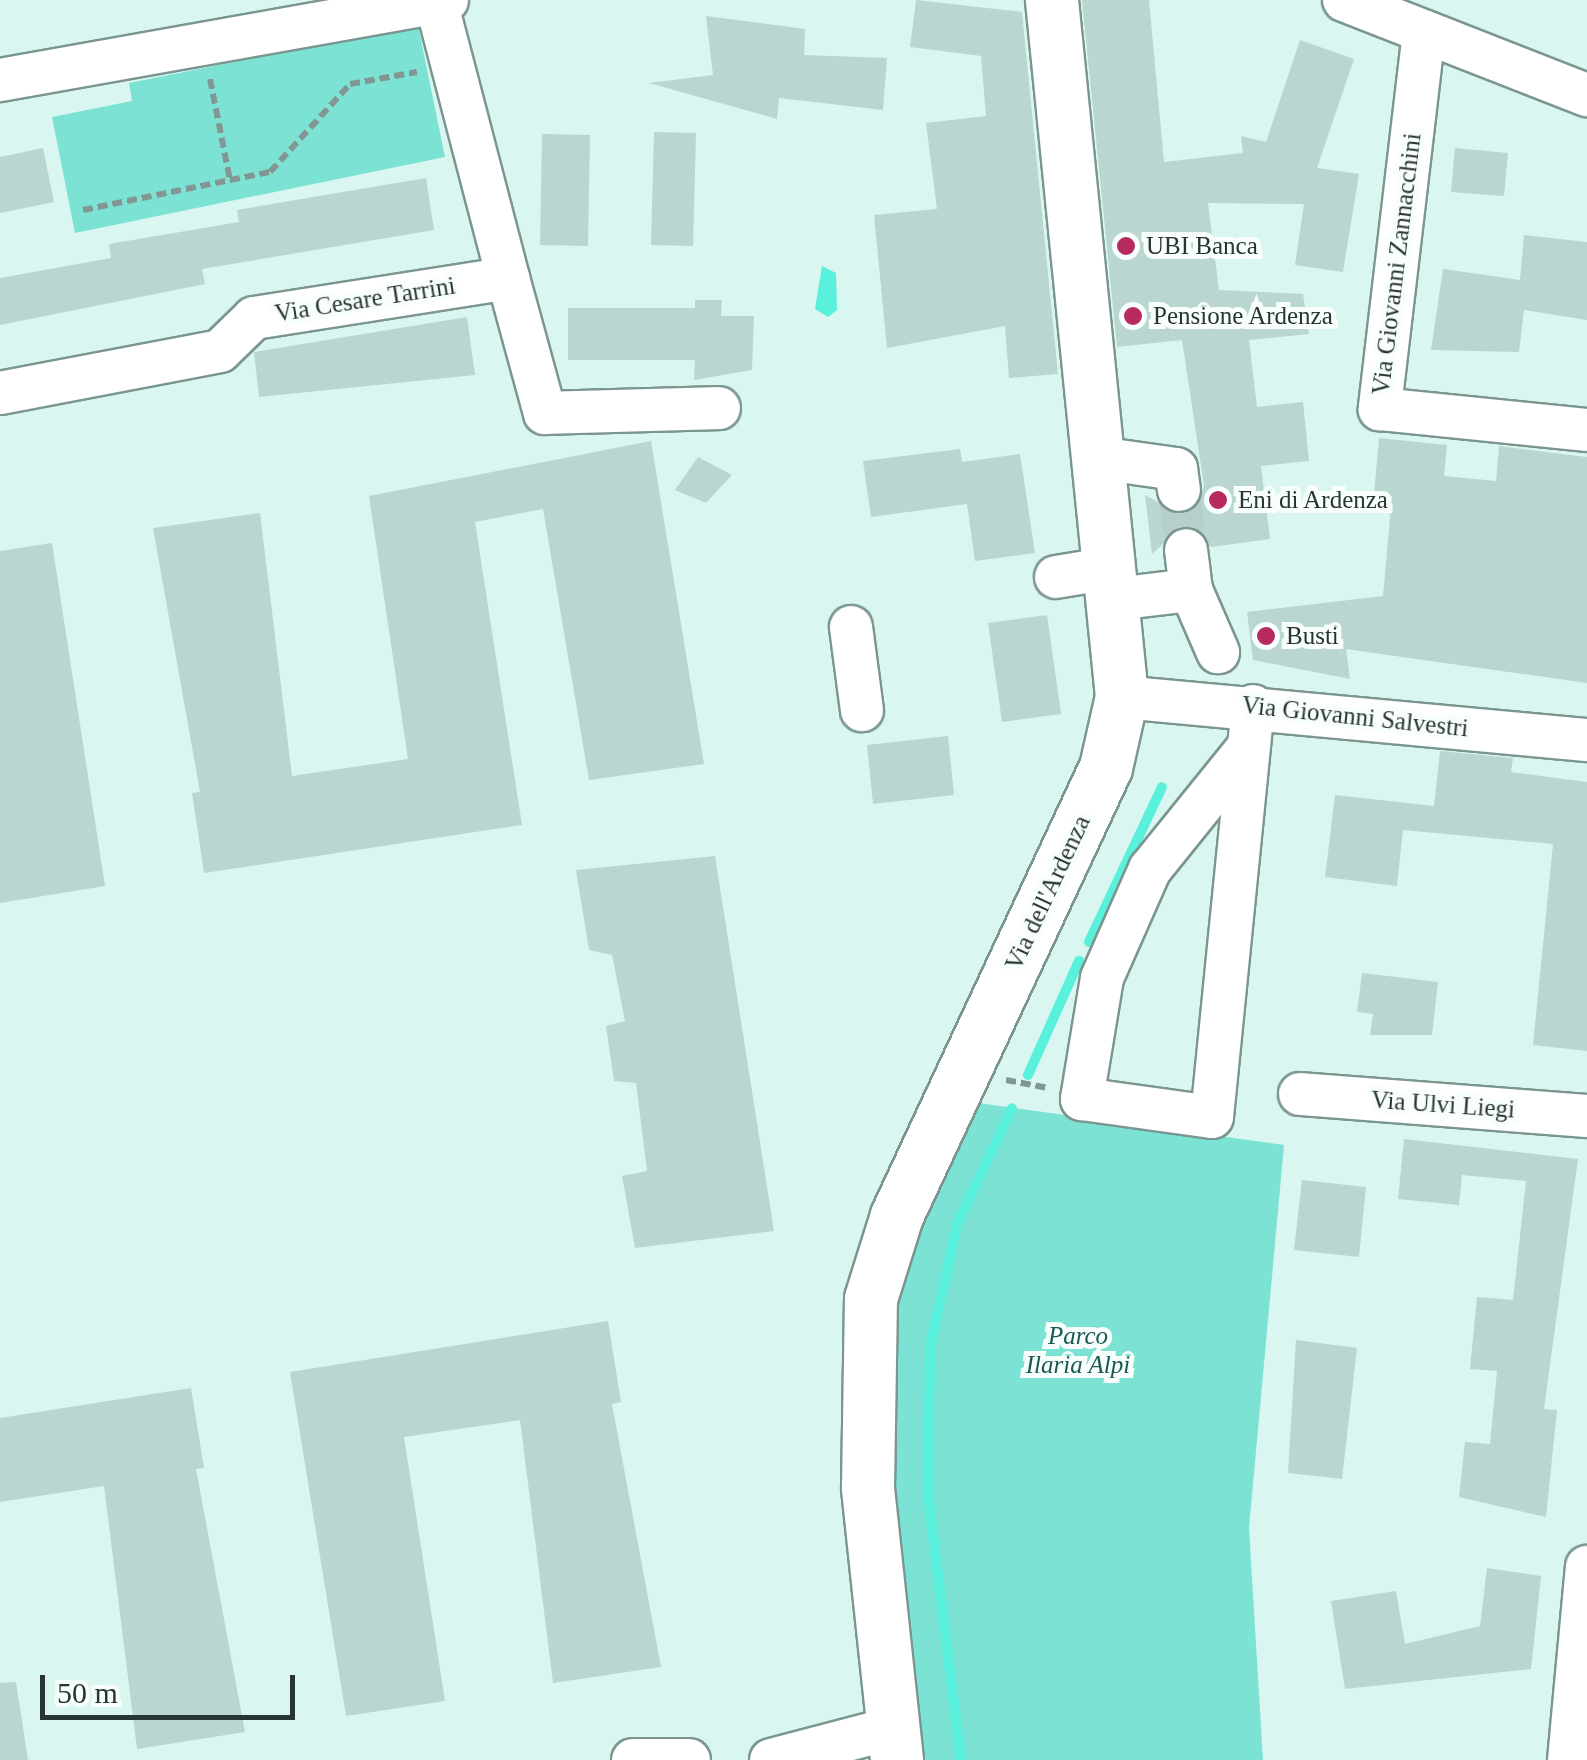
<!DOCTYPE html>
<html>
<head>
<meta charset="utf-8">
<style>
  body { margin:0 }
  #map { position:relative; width:1587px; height:1760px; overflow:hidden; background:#d9f6f1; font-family:Georgia,serif }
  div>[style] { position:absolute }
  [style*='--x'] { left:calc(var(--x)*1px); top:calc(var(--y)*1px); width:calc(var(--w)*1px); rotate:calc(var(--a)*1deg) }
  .green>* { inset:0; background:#7ce2d3 }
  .water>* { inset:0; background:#59f0dc }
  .stream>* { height:10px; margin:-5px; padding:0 5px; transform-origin:5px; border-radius:5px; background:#59f0dc }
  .building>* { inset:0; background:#bad6d1 }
  .minor-tunnel>* { height:42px; margin-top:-21px; transform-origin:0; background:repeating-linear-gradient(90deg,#b6cfcb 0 42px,transparent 0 63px) }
  .path>* { height:6px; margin-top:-3px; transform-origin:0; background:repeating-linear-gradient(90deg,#829793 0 10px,transparent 0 15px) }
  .roads { filter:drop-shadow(2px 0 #7b9691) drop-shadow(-2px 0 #7b9691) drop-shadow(0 2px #7b9691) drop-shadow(0 -2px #7b9691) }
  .minor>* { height:42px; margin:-21px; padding:0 21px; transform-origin:21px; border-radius:21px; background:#fff }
  .major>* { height:52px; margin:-26px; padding:0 26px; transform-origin:26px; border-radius:26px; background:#fff }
  .dots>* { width:28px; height:28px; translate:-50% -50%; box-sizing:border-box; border:5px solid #f8fefc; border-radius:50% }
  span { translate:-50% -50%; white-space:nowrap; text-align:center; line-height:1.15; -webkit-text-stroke:10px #f8fefc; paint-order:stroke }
  .poi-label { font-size:25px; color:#293533 }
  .left { translate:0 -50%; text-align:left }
  .street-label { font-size:25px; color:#293533 }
  .park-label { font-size:25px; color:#1a5851; font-style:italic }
  .scale { position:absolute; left:40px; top:1675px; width:255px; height:45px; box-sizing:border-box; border:5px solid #293533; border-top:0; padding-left:12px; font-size:30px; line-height:35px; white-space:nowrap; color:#293533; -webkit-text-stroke:8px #f8fefc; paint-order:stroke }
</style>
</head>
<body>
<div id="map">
  <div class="green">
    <i style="clip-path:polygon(418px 25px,445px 157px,75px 233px,52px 117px,132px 101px,129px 83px)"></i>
    <i style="clip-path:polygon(971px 1102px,1284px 1145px,1249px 1528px,1263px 1760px,924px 1760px,889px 1526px,896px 1295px,912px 1232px)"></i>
  </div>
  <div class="water">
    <i style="clip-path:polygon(822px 266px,836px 273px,837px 310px,828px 317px,815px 309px)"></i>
  </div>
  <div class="stream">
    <i style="--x:1089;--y:942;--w:171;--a:-64.8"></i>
    <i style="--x:1028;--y:1075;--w:125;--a:-65.9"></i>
    <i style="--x:961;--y:1760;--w:267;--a:-97.1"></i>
    <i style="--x:928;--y:1495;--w:149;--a:-89.2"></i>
    <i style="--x:930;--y:1346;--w:125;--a:-77.5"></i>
    <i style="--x:957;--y:1224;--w:128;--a:-64.6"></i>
  </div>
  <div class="building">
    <i style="clip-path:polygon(916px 0,1022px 12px,1058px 374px,1009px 378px,1005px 326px,887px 348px,874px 215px,937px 209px,926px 123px,986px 116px,981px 56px,910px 47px)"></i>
    <i style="clip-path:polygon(1082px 0,1149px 0,1164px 162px,1243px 153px,1241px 136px,1266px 142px,1300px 40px,1354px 59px,1317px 168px,1359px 174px,1343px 272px,1295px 265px,1304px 204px,1208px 203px,1219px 290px,1303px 294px,1309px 334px,1249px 340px,1257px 407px,1303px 402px,1309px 461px,1261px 466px,1270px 539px,1211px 547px,1184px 525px,1152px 554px,1145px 495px,1182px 515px,1195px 509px,1204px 486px,1182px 340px,1117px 347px)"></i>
    <i style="clip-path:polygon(706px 16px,805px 29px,804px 55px,887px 58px,883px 110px,779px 98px,777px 119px,649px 83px,713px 75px)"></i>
    <i style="clip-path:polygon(654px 132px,696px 133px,693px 246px,651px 245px)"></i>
    <i style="clip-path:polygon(542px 134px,590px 135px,588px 246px,540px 245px)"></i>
    <i style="clip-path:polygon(43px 148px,54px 202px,0 213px,0 157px)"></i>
    <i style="clip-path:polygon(1455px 148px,1508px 153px,1504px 196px,1451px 192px)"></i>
    <i style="clip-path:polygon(426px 178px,434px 230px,202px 269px,205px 284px,0 325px,0 278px,111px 258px,109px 244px,239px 222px,237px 210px)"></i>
    <i style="clip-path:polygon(1524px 235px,1587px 242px,1587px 320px,1524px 310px,1519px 352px,1431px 350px,1443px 269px,1520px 280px)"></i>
    <i style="clip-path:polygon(695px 300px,722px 300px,721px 316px,754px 316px,752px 370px,694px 380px,695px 360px,568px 360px,568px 308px,695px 308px)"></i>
    <i style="clip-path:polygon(467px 317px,475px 375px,259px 397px,254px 352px)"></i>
    <i style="clip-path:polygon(1379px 438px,1447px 445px,1444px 476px,1496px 481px,1499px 446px,1587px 457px,1587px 683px,1346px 649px,1350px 679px,1253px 660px,1247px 612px,1383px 596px,1392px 496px,1374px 494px)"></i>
    <i style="clip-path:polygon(651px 441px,704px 764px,589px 780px,543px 509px,475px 522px,522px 825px,204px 873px,192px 793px,200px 792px,153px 528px,260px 513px,292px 776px,408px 759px,369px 496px)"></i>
    <i style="clip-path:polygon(960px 449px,962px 462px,1020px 454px,1035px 553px,975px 561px,967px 504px,871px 517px,863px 461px)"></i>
    <i style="clip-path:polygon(698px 457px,732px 475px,706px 503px,675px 490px)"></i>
    <i style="clip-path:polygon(52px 543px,105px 886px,0 903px,0 551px)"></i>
    <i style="clip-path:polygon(1047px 615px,1061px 714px,1002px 722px,988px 623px)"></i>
    <i style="clip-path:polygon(948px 736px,954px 795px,873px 804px,867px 745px)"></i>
    <i style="clip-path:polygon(1440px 751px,1513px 758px,1511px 772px,1587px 782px,1587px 1051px,1533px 1045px,1553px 844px,1403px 830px,1397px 886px,1325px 877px,1335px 795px,1434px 806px)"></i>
    <i style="clip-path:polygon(715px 856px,774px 1231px,635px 1248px,622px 1176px,647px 1171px,636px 1083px,614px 1081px,606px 1026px,625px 1021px,612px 955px,589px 950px,576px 870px)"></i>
    <i style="clip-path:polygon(1362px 973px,1438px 982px,1432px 1035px,1370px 1035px,1373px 1014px,1357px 1012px)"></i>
    <i style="clip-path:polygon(1404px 1139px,1578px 1159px,1544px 1409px,1557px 1410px,1546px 1517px,1459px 1497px,1465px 1442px,1490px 1444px,1497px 1371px,1470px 1369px,1477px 1297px,1513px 1300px,1526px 1181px,1462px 1175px,1459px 1205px,1398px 1199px)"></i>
    <i style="clip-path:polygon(1302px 1180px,1366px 1187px,1359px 1257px,1294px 1250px)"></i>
    <i style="clip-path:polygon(608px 1321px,621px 1402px,612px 1404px,661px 1667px,553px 1683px,520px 1420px,404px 1437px,445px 1701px,346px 1716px,290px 1372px)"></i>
    <i style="clip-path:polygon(1296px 1340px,1357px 1348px,1342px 1479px,1288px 1473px)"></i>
    <i style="clip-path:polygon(191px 1388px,204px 1468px,196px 1469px,245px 1732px,137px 1749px,104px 1486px,0 1502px,0 1418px)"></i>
    <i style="clip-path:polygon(1487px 1568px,1541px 1576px,1531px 1669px,1345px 1689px,1331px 1601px,1396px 1591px,1405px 1644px,1480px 1626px)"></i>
    <i style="clip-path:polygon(16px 1682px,28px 1760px,0 1760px,0 1683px)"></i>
  </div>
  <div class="minor-tunnel">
    <i style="--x:1179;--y:490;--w:60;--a:83.3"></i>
  </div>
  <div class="path">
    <i style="--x:210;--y:79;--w:103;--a:78.8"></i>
    <i style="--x:83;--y:210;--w:191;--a:-11.5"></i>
    <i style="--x:270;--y:172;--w:119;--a:-47.7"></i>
    <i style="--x:350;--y:84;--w:68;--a:-10.2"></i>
    <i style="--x:1006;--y:1080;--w:43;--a:10.8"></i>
  </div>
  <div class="roads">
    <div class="minor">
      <i style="--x:1344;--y:0;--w:261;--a:21.4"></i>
      <i style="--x:1424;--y:32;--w:380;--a:96.7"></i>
      <i style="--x:1380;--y:409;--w:208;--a:5.8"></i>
      <i style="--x:0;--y:80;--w:454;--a:-10.1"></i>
      <i style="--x:508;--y:278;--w:140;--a:74.7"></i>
      <i style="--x:545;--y:413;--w:174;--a:-1.6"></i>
      <i style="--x:0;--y:393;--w:224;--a:-10.8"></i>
      <i style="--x:220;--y:351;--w:47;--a:-44.1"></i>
      <i style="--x:254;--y:318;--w:257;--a:-8.9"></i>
      <i style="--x:508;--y:278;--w:285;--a:-104.6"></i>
      <i style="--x:1098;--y:458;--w:79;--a:8"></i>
      <i style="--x:1176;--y:469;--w:21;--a:82"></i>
      <i style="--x:1056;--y:577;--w:56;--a:-9.3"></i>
      <i style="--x:1191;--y:590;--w:68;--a:66.5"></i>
      <i style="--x:1115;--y:599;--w:77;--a:-6.8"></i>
      <i style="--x:1191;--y:590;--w:40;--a:-97.1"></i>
      <i style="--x:851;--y:627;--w:84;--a:82.5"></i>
      <i style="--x:1122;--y:697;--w:467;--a:5.3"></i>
      <i style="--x:1247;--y:749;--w:154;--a:128.9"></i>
      <i style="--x:1150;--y:869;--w:119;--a:113.8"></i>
      <i style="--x:1102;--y:978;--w:123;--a:99.4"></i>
      <i style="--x:1082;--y:1099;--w:131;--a:7.9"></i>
      <i style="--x:1212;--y:1117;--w:413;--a:-84.3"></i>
      <i style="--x:1300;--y:1094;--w:288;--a:4.4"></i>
      <i style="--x:633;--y:1760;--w:56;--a:0"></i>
      <i style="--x:771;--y:1760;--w:126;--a:-14.7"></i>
      <i style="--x:1569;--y:1760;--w:194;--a:-84.7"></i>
    </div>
    <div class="major">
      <i style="--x:897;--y:1760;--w:274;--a:-96.1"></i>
      <i style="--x:868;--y:1488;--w:189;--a:-89.1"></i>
      <i style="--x:871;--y:1299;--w:87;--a:-72.6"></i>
      <i style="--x:897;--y:1216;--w:494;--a:-65"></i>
      <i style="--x:1106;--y:768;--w:73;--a:-77.3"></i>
      <i style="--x:1122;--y:697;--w:701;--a:-95.74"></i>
    </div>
  </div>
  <div class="dots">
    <i style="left:1126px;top:246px;background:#b72a5f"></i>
    <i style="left:1133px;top:316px;background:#b72a5f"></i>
    <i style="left:1218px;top:500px;background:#b72a5f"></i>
    <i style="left:1266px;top:636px;background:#b72a5f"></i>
  </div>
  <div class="poi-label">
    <span class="left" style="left:1146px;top:246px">UBI Banca</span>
    <span class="left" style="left:1153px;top:316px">Pensione Ardenza</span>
    <span class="left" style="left:1238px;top:500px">Eni di Ardenza</span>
    <span class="left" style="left:1286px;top:636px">Busti</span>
  </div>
  <div class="street-label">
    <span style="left:1397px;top:264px;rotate:-83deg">Via Giovanni Zannacchini</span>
    <span style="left:365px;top:300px;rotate:-9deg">Via Cesare Tarrini</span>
    <span style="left:1355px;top:717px;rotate:6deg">Via Giovanni Salvestri</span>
    <span style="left:1048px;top:893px;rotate:-65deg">Via dell'Ardenza</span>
    <span style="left:1443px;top:1105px;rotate:4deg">Via Ulvi Liegi</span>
  </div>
  <div class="park-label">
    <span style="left:1078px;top:1351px">Parco<br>Ilaria Alpi</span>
  </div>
  <div class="scale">50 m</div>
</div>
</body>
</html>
